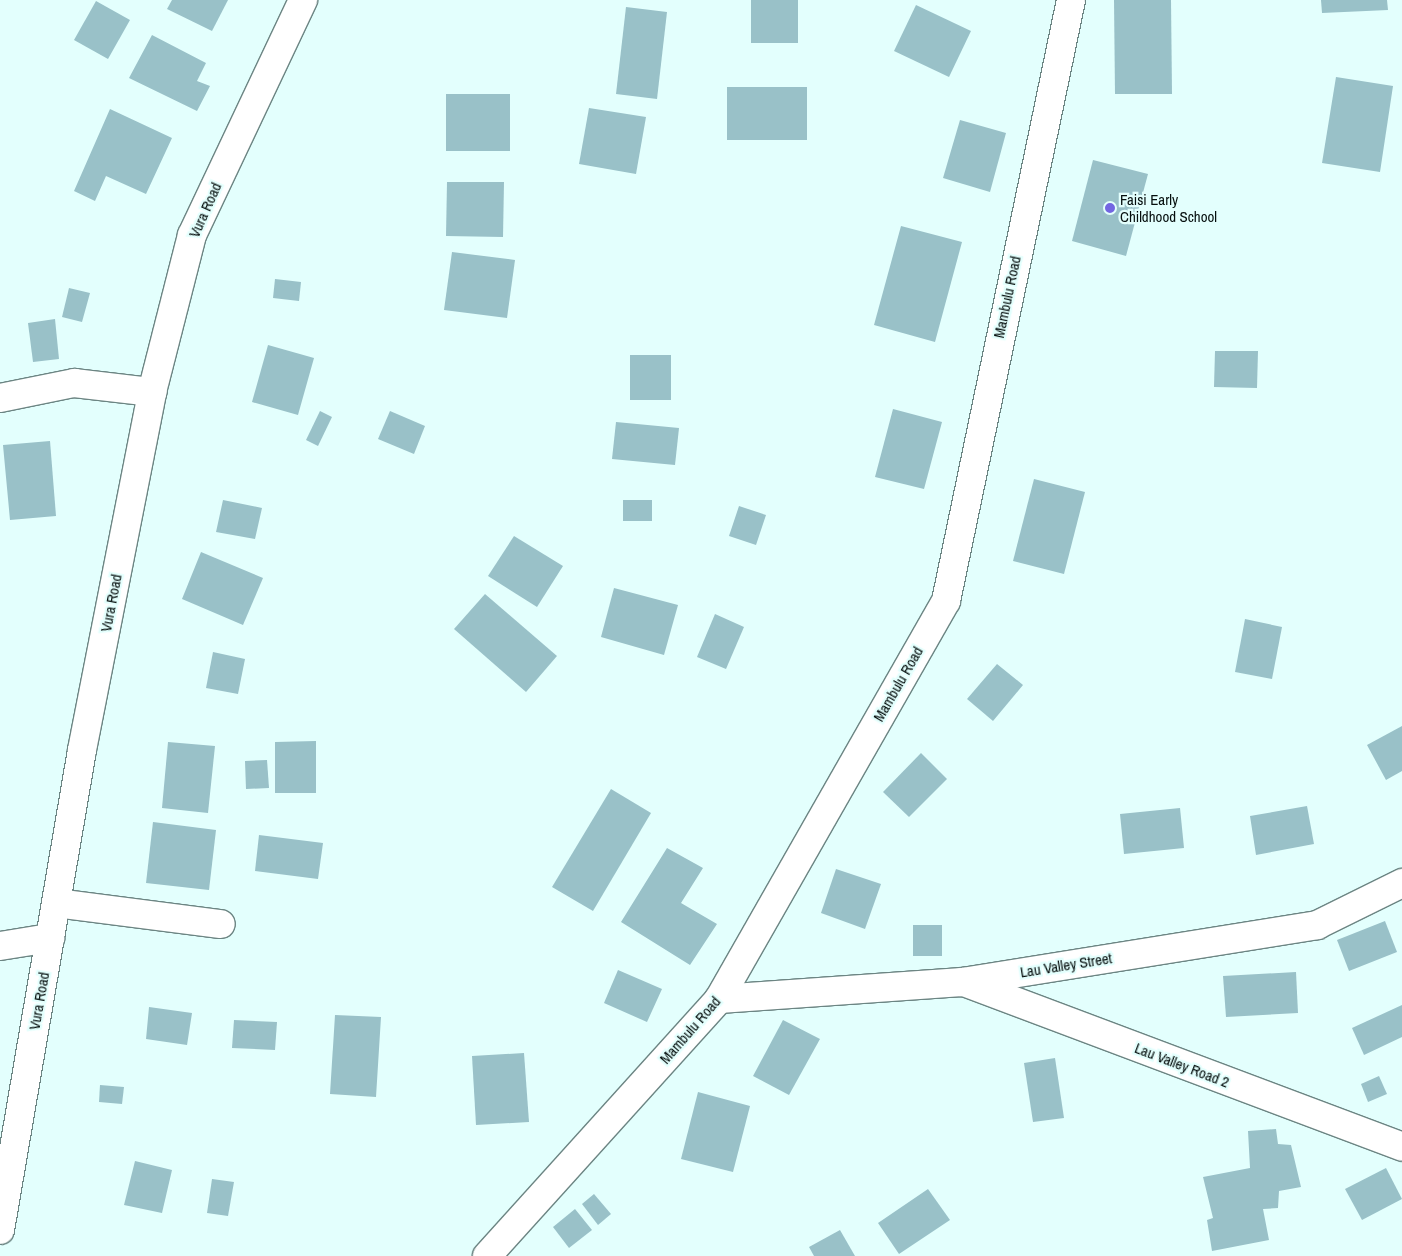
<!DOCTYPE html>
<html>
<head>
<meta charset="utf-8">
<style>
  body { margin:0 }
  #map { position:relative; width:1402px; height:1256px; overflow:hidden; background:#e3fffd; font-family:"Archivo Narrow",sans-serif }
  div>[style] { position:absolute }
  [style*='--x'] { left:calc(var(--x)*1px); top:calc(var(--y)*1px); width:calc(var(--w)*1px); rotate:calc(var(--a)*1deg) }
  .building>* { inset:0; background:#99c1c8 }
  .roads { filter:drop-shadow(1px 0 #6c8583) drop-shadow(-1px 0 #6c8583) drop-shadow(0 1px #6c8583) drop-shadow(0 -1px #6c8583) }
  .street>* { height:28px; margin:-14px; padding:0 14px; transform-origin:14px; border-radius:14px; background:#fff }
  .secondary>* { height:28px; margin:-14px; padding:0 14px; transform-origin:14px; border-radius:14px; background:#fff }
  .dots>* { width:14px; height:14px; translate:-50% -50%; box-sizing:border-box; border:2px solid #e3fffd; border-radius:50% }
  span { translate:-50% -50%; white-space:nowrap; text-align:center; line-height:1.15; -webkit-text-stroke:4.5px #e3fffd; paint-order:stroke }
  .poi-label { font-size:15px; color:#050e0d }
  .left { translate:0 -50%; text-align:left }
  .street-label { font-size:15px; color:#050e0d }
</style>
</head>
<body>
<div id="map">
  <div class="building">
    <i style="clip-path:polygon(172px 0,228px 0,212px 31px,167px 9px)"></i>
    <i style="clip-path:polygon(751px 0,798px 0,798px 43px,751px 43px)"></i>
    <i style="clip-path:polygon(1114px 0,1171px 0,1172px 94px,1115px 94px)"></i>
    <i style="clip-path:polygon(1321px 0,1387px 0,1388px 10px,1322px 13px)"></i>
    <i style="clip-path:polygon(96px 1px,130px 20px,108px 59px,74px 40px)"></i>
    <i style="clip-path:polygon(916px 5px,971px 31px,949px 77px,894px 51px)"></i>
    <i style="clip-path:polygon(626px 7px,667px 12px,657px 99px,616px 94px)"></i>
    <i style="clip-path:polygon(152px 35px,206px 63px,197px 81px,210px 86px,197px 111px,129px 78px)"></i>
    <i style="clip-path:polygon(1336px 77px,1393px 86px,1380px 172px,1322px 163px)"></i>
    <i style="clip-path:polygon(727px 87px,807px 87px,807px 140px,727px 140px)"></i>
    <i style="clip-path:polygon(446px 94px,510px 94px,510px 151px,446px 151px)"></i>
    <i style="clip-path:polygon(589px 108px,646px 117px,636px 174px,579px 164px)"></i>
    <i style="clip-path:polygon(110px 109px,172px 138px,146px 194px,106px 176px,95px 201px,74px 191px)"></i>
    <i style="clip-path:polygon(960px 120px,1006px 133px,990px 192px,943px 178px)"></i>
    <i style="clip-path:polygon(1093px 160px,1148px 174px,1126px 256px,1072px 241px)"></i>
    <i style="clip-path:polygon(447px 182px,504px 182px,503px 237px,446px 236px)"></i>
    <i style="clip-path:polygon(901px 226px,962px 242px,935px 342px,874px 325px)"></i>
    <i style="clip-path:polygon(452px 252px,515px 260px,507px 318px,444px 310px)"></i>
    <i style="clip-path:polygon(275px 279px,301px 282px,299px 301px,273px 298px)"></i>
    <i style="clip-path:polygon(69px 288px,90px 293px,82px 322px,62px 317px)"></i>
    <i style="clip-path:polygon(55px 319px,59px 359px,33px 362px,28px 323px)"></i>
    <i style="clip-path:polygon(268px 345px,314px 358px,298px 415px,252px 402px)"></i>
    <i style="clip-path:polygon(1215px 351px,1258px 351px,1257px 388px,1214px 387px)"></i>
    <i style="clip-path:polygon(630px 355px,671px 355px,671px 400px,630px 400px)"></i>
    <i style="clip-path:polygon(893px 409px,942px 422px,924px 489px,875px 477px)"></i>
    <i style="clip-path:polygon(320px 411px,332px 417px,318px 446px,306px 440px)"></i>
    <i style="clip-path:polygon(390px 411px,425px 426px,414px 454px,378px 439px)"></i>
    <i style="clip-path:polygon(616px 422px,679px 428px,675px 465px,612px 459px)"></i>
    <i style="clip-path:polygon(50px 441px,56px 516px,10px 520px,3px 445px)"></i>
    <i style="clip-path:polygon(1034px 479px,1085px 492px,1064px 574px,1013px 561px)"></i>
    <i style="clip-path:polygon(223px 500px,262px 508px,255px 539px,216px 532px)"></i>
    <i style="clip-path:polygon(623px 500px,652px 500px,652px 521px,623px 521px)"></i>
    <i style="clip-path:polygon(739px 506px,766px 515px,756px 545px,729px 536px)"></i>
    <i style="clip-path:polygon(514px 536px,563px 566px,537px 607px,488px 576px)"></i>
    <i style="clip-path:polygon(201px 552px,263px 578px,243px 625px,182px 599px)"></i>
    <i style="clip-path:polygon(614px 588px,678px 605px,664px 655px,601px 637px)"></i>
    <i style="clip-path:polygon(485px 594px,557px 656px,526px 692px,454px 629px)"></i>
    <i style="clip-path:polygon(715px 614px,744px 627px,726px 669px,697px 657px)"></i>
    <i style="clip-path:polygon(1245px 619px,1282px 627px,1272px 679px,1235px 672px)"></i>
    <i style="clip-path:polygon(213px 652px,245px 659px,238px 694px,206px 688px)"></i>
    <i style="clip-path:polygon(997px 664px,1023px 685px,993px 721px,967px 699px)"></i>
    <i style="clip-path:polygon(1402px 726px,1402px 771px,1386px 780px,1367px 745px)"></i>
    <i style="clip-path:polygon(316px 741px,316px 793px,275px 793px,275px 742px)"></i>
    <i style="clip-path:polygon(168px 742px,215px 746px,208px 813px,162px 808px)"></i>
    <i style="clip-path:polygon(921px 753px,947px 779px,909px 817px,883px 792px)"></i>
    <i style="clip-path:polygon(267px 760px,269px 788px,246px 789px,245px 761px)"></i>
    <i style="clip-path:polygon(611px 789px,651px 813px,593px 911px,552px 887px)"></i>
    <i style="clip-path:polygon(1307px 806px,1314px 844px,1256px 855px,1250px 816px)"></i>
    <i style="clip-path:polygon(1180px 808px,1184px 848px,1124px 854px,1120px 814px)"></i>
    <i style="clip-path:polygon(153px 822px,216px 830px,209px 890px,146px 883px)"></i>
    <i style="clip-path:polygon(259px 835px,323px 843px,318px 879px,255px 871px)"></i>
    <i style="clip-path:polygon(667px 848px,703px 868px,681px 903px,717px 924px,690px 965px,621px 922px)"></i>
    <i style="clip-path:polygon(836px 869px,881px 884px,865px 929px,821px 913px)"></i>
    <i style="clip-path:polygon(1385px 921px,1397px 952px,1349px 971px,1337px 940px)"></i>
    <i style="clip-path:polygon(913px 925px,942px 925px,942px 956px,913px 956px)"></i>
    <i style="clip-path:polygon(618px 970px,662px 989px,647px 1022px,604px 1003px)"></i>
    <i style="clip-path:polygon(1296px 972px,1298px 1013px,1226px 1017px,1223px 976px)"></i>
    <i style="clip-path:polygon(1402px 1005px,1402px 1037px,1364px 1055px,1352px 1028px)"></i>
    <i style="clip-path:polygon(149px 1007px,192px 1013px,187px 1045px,146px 1039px)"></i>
    <i style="clip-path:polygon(335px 1015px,381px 1017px,376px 1097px,330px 1094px)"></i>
    <i style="clip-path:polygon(234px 1020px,277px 1022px,275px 1050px,232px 1048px)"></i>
    <i style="clip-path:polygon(783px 1020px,820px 1039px,789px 1095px,753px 1076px)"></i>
    <i style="clip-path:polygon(524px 1053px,529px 1122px,476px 1125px,472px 1056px)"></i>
    <i style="clip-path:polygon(1055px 1058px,1064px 1118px,1033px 1122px,1024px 1063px)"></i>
    <i style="clip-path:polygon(1379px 1076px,1387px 1094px,1368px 1102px,1361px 1084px)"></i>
    <i style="clip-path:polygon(100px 1085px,124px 1087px,122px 1104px,99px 1102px)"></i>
    <i style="clip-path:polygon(698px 1092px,750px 1106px,733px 1172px,681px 1159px)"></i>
    <i style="clip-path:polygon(1276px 1129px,1278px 1144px,1291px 1145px,1301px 1187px,1279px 1191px,1278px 1208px,1263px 1209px,1269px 1240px,1212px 1251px,1207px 1220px,1213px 1218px,1203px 1177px,1250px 1168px,1248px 1131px)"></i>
    <i style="clip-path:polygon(135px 1161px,172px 1170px,162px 1213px,124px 1205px)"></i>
    <i style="clip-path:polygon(1386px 1168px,1402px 1199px,1362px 1220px,1345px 1189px)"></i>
    <i style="clip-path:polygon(212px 1179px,234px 1182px,228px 1216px,207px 1213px)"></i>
    <i style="clip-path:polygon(928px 1189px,950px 1220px,899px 1254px,878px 1223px)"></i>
    <i style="clip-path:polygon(594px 1194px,611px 1214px,598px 1225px,582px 1204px)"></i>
    <i style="clip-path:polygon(575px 1209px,592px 1230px,569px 1248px,553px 1227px)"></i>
    <i style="clip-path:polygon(840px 1230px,855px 1256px,814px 1256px,809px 1247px)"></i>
  </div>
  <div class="roads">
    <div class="street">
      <i style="--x:0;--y:398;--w:76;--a:-11.5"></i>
      <i style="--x:74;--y:383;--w:79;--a:6.6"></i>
      <i style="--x:56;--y:903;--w:166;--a:7.3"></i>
      <i style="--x:0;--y:946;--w:51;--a:-9.1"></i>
      <i style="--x:964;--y:982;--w:468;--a:20.6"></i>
      <i style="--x:719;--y:999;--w:244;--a:-4"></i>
      <i style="--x:962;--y:982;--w:360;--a:-9.1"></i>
      <i style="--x:1317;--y:925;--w:95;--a:-26.3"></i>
      <i style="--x:487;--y:1256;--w:346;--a:-47.9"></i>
      <i style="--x:719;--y:999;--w:458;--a:-60.3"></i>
      <i style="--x:946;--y:601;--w:614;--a:-78.25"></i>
    </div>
    <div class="secondary">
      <i style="--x:0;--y:1230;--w:487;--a:-80.3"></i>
      <i style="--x:82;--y:750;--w:365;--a:-78.9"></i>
      <i style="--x:152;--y:392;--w:162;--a:-75.7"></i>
      <i style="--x:192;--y:235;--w:260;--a:-64.7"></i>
    </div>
  </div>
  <div class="dots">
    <i style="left:1110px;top:208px;background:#7366e1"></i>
  </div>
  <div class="poi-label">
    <span class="left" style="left:1120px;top:208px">Faisi Early<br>Childhood School</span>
  </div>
  <div class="street-label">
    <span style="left:205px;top:210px;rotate:-66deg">Vura Road</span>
    <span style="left:1007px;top:297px;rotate:-78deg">Mambulu Road</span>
    <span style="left:111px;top:603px;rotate:-79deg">Vura Road</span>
    <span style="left:898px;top:684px;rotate:-60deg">Mambulu Road</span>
    <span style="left:1066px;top:965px;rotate:-9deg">Lau Valley Street</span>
    <span style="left:39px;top:1001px;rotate:-80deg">Vura Road</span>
    <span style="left:690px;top:1030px;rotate:-49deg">Mambulu Road</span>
    <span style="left:1182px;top:1065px;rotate:21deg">Lau Valley Road 2</span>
  </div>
</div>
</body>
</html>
